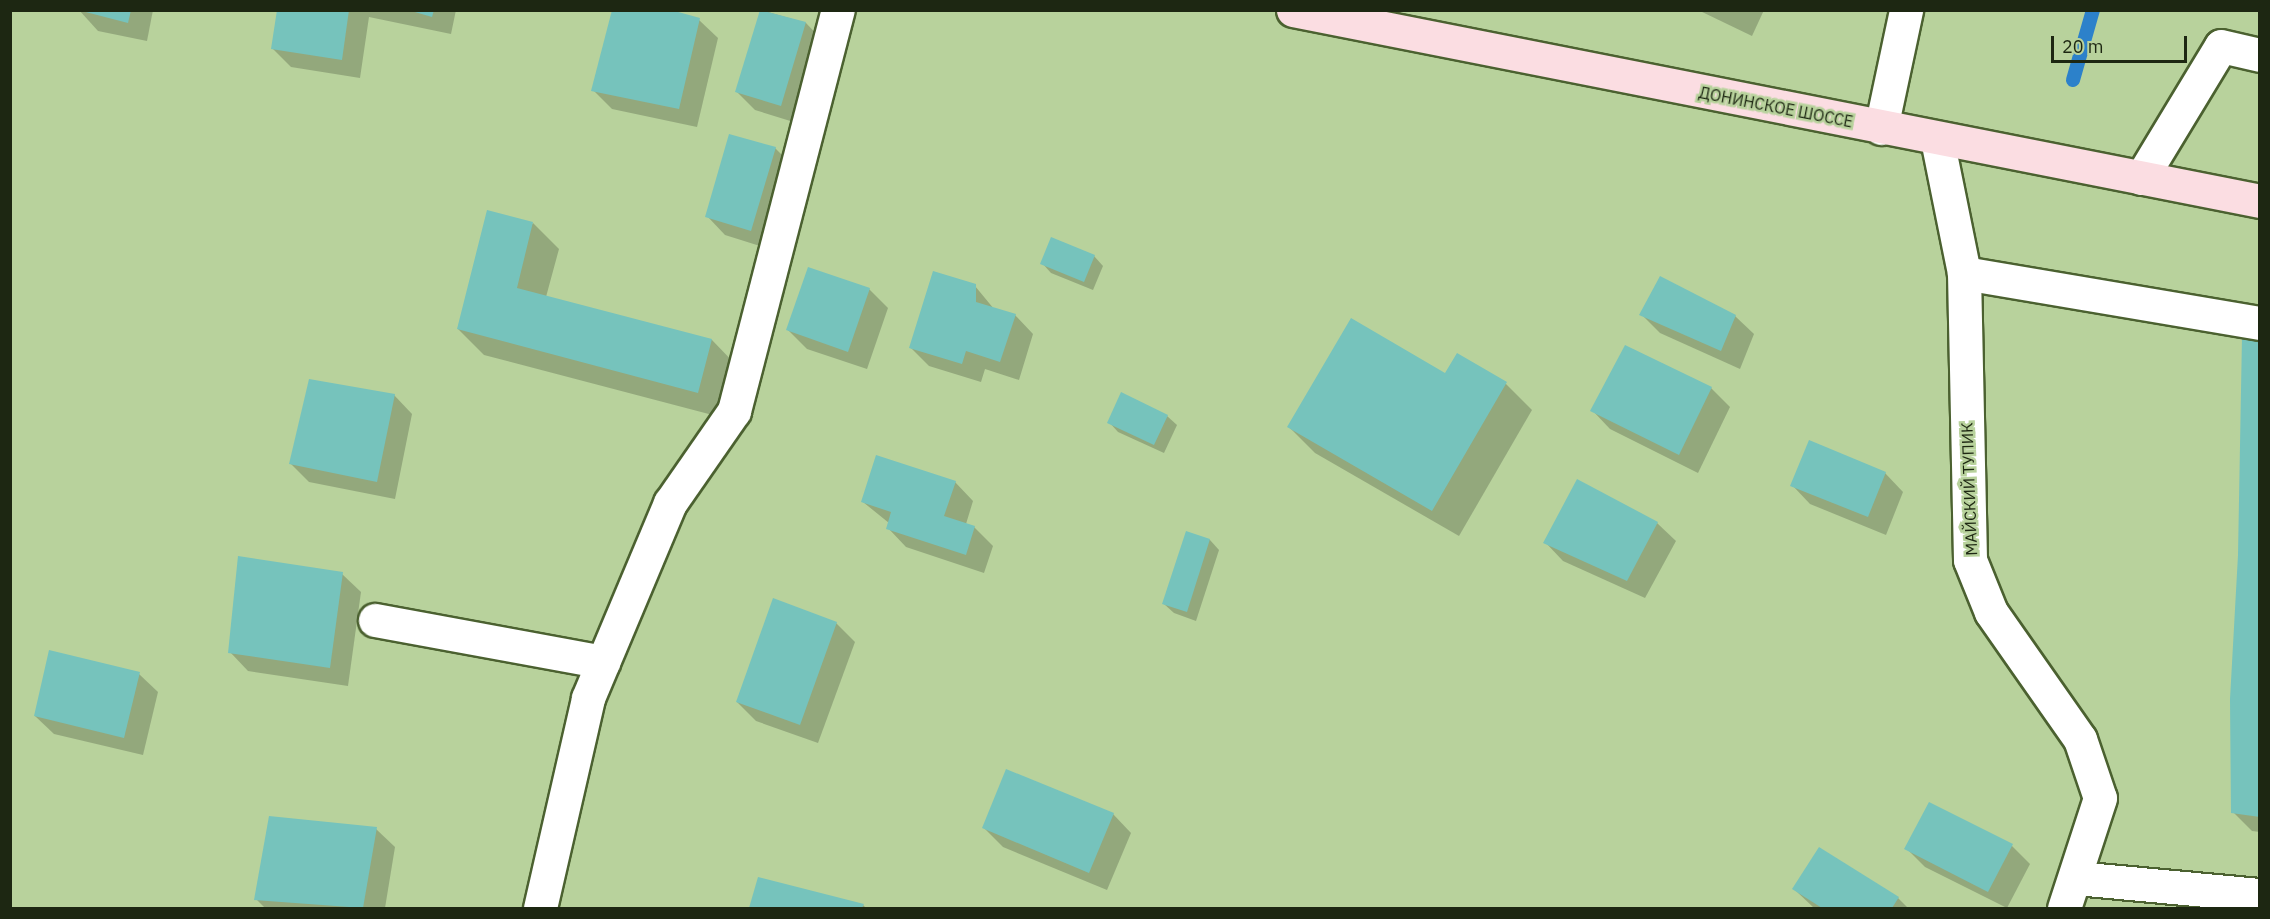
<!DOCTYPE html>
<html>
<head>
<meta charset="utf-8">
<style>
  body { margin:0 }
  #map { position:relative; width:2270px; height:919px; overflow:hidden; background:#b8d29c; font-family:"IBM Plex Sans",sans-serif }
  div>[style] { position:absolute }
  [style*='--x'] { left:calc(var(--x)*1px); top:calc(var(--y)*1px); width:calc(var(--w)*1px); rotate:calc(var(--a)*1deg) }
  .shadow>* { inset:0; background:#0003 }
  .stream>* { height:14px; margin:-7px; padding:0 7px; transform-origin:7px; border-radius:7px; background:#2c81ca }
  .building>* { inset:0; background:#76c3bc }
  .roads { filter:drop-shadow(2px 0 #4b6130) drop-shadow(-2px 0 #4b6130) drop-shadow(0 2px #4b6130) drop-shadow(0 -2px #4b6130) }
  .minor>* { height:33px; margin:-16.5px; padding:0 16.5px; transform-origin:16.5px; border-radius:16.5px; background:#fff }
  .major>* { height:33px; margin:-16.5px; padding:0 16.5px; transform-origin:16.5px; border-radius:16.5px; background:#fbdde2 }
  span { translate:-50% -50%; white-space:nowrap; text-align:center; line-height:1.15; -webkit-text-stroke:5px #b8d29c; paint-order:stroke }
  .street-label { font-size:16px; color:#1d2712 }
  .frame { position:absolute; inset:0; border:12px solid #1d2712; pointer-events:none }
  .scale { position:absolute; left:2051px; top:36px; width:136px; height:27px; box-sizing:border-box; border:3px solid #1d2712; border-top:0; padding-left:8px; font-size:18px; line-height:21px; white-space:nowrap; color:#1d2712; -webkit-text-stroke:4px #b8d29c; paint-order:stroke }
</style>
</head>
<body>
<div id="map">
  <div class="shadow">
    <i style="clip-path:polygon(79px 10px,153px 10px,147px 41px,98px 31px)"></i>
    <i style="clip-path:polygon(278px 10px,456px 10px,451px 34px,369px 17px,360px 78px,291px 67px,272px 48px)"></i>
    <i style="clip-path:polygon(761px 10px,806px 23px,824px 42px,800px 124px,755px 110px,737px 92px)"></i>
    <i style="clip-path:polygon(1698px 10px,1764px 10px,1752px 36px)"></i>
    <i style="clip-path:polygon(699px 20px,718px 38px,697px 127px,612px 109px,593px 90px)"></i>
    <i style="clip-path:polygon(775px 148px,794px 167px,770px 249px,725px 235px,707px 216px)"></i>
    <i style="clip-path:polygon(533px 223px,559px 249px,546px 297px,712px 340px,738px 367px,724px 418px,484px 355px,458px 329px)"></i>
    <i style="clip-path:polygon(1094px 256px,1103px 266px,1093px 290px,1051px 273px,1042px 263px)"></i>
    <i style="clip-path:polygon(975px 286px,994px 309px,1015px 315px,1033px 334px,1019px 380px,985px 369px,981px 382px,929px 366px,910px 347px)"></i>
    <i style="clip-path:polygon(869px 289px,888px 308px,867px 369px,807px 349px,788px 330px)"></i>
    <i style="clip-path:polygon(1641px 314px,1735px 316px,1754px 334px,1740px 369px,1660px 333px)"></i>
    <i style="clip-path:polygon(2260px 342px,2260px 832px,2252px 831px,2233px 812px)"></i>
    <i style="clip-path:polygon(1626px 347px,1711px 388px,1730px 407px,1698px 473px,1610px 429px,1592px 410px)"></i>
    <i style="clip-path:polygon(1446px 375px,1506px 384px,1532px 410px,1459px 536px,1315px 453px,1289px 427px)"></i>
    <i style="clip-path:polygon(394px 395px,412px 414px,395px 499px,309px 482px,290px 463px)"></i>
    <i style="clip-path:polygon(1167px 416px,1177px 425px,1164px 453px,1118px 432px,1109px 422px)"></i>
    <i style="clip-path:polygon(1885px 473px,1903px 492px,1886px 535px,1810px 504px,1792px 485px)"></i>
    <i style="clip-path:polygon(955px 482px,973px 501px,966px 524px,974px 527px,993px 546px,984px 573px,906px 547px,888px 528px,889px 523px,863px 502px)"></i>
    <i style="clip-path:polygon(1657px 523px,1676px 541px,1645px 598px,1563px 561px,1545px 542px)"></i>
    <i style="clip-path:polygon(1187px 533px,1210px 540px,1219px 550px,1196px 621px,1174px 613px,1164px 604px)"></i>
    <i style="clip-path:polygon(342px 574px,361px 592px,348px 686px,248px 671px,230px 652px)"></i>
    <i style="clip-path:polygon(836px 623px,855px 642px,818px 743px,756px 721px,737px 702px)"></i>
    <i style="clip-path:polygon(139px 674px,158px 692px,143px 755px,54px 734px,35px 716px)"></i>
    <i style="clip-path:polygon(1113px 814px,1131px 833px,1107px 890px,1003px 847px,984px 828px)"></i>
    <i style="clip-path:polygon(376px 829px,395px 847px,385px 908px,265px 908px,256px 899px)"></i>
    <i style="clip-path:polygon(2012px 846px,2030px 864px,2007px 908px,1925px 867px,1906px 848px)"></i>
    <i style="clip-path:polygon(759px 879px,863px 905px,866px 908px,751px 908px)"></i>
    <i style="clip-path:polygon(1794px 889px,1898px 898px,1908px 908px,1814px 908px)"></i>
  </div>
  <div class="stream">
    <i style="--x:2073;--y:80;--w:73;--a:-74.1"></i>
  </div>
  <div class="building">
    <i style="clip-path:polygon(78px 10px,131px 10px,128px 23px)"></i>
    <i style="clip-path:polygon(277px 10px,349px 10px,342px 60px,271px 49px)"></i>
    <i style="clip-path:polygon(408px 10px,434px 10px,432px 17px)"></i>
    <i style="clip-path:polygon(612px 10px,671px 10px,700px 18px,679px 109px,591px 91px)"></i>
    <i style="clip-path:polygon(760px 10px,806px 22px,781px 106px,735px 92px)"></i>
    <i style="clip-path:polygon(729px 134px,776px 147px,751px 231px,705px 217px)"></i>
    <i style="clip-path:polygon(487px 210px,533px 222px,517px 288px,712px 339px,698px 393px,457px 329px)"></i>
    <i style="clip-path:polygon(1051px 237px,1095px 255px,1084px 282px,1040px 264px)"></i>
    <i style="clip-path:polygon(808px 267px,870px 288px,848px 352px,786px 330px)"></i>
    <i style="clip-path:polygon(933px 271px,976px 284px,976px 302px,1016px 314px,1000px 362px,966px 351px,962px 364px,909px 348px)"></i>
    <i style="clip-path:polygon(1660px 276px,1736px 315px,1721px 351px,1639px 315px)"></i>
    <i style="clip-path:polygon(1351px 318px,1445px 373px,1457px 353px,1507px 382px,1432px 511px,1287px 427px)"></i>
    <i style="clip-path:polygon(2242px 336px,2260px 340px,2260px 817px,2231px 813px,2230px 699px,2238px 555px)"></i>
    <i style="clip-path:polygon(1625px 345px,1712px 387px,1679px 455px,1590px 411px)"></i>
    <i style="clip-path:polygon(309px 379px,395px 394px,377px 482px,289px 464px)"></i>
    <i style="clip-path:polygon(1121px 392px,1168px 415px,1154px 445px,1107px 423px)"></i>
    <i style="clip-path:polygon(1809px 440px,1886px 472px,1868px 517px,1790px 486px)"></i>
    <i style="clip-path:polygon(876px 455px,956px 481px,944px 516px,975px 526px,966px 555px,886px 529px,891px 512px,861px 502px)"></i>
    <i style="clip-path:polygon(1577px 479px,1658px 522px,1627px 581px,1543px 543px)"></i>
    <i style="clip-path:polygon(1186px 531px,1210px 539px,1187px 612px,1162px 604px)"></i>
    <i style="clip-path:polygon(238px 556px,343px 572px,330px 668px,228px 653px)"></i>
    <i style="clip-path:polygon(773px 598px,837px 622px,800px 725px,736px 702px)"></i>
    <i style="clip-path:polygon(49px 650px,140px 672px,124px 738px,34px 716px)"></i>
    <i style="clip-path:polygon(1006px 769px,1114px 813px,1089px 873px,982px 828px)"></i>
    <i style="clip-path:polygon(1929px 802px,2013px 844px,1988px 892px,1904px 849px)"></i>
    <i style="clip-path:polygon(269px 816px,377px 827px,363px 908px,254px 900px)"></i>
    <i style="clip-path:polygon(1819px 847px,1899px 897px,1892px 908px,1822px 908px,1792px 889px)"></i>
    <i style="clip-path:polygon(758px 877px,864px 904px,862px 908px,749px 908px)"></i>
  </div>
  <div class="roads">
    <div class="minor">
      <i style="--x:1881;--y:128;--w:121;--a:-78"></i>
      <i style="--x:1937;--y:139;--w:137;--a:78.6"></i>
      <i style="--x:1964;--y:273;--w:287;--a:88.8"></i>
      <i style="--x:1970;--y:560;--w:56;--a:68"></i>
      <i style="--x:1991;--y:612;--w:155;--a:55"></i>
      <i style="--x:2080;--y:739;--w:62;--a:71.3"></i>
      <i style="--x:2100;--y:798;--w:116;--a:108.1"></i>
      <i style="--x:2141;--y:178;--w:154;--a:-58.8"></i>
      <i style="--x:2221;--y:46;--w:40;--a:13"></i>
      <i style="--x:1964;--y:273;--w:300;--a:9.6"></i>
      <i style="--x:375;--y:620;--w:232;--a:10.4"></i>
      <i style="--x:2076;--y:878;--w:185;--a:5.3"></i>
      <i style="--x:540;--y:908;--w:215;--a:-77.1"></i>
      <i style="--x:588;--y:698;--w:212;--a:-67.2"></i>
      <i style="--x:670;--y:503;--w:112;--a:-55.2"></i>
      <i style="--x:734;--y:411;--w:414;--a:-75.5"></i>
    </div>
    <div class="major">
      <i style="--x:1293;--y:10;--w:986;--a:11.17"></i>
    </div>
  </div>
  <div class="street-label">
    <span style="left:1776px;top:107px;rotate:11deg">ДОНИНСКОЕ ШОССЕ</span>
    <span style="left:1969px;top:489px;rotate:-92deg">МАЙСКИЙ ТУПИК</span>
  </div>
  <div class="frame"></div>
  <div class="scale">20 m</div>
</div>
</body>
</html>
